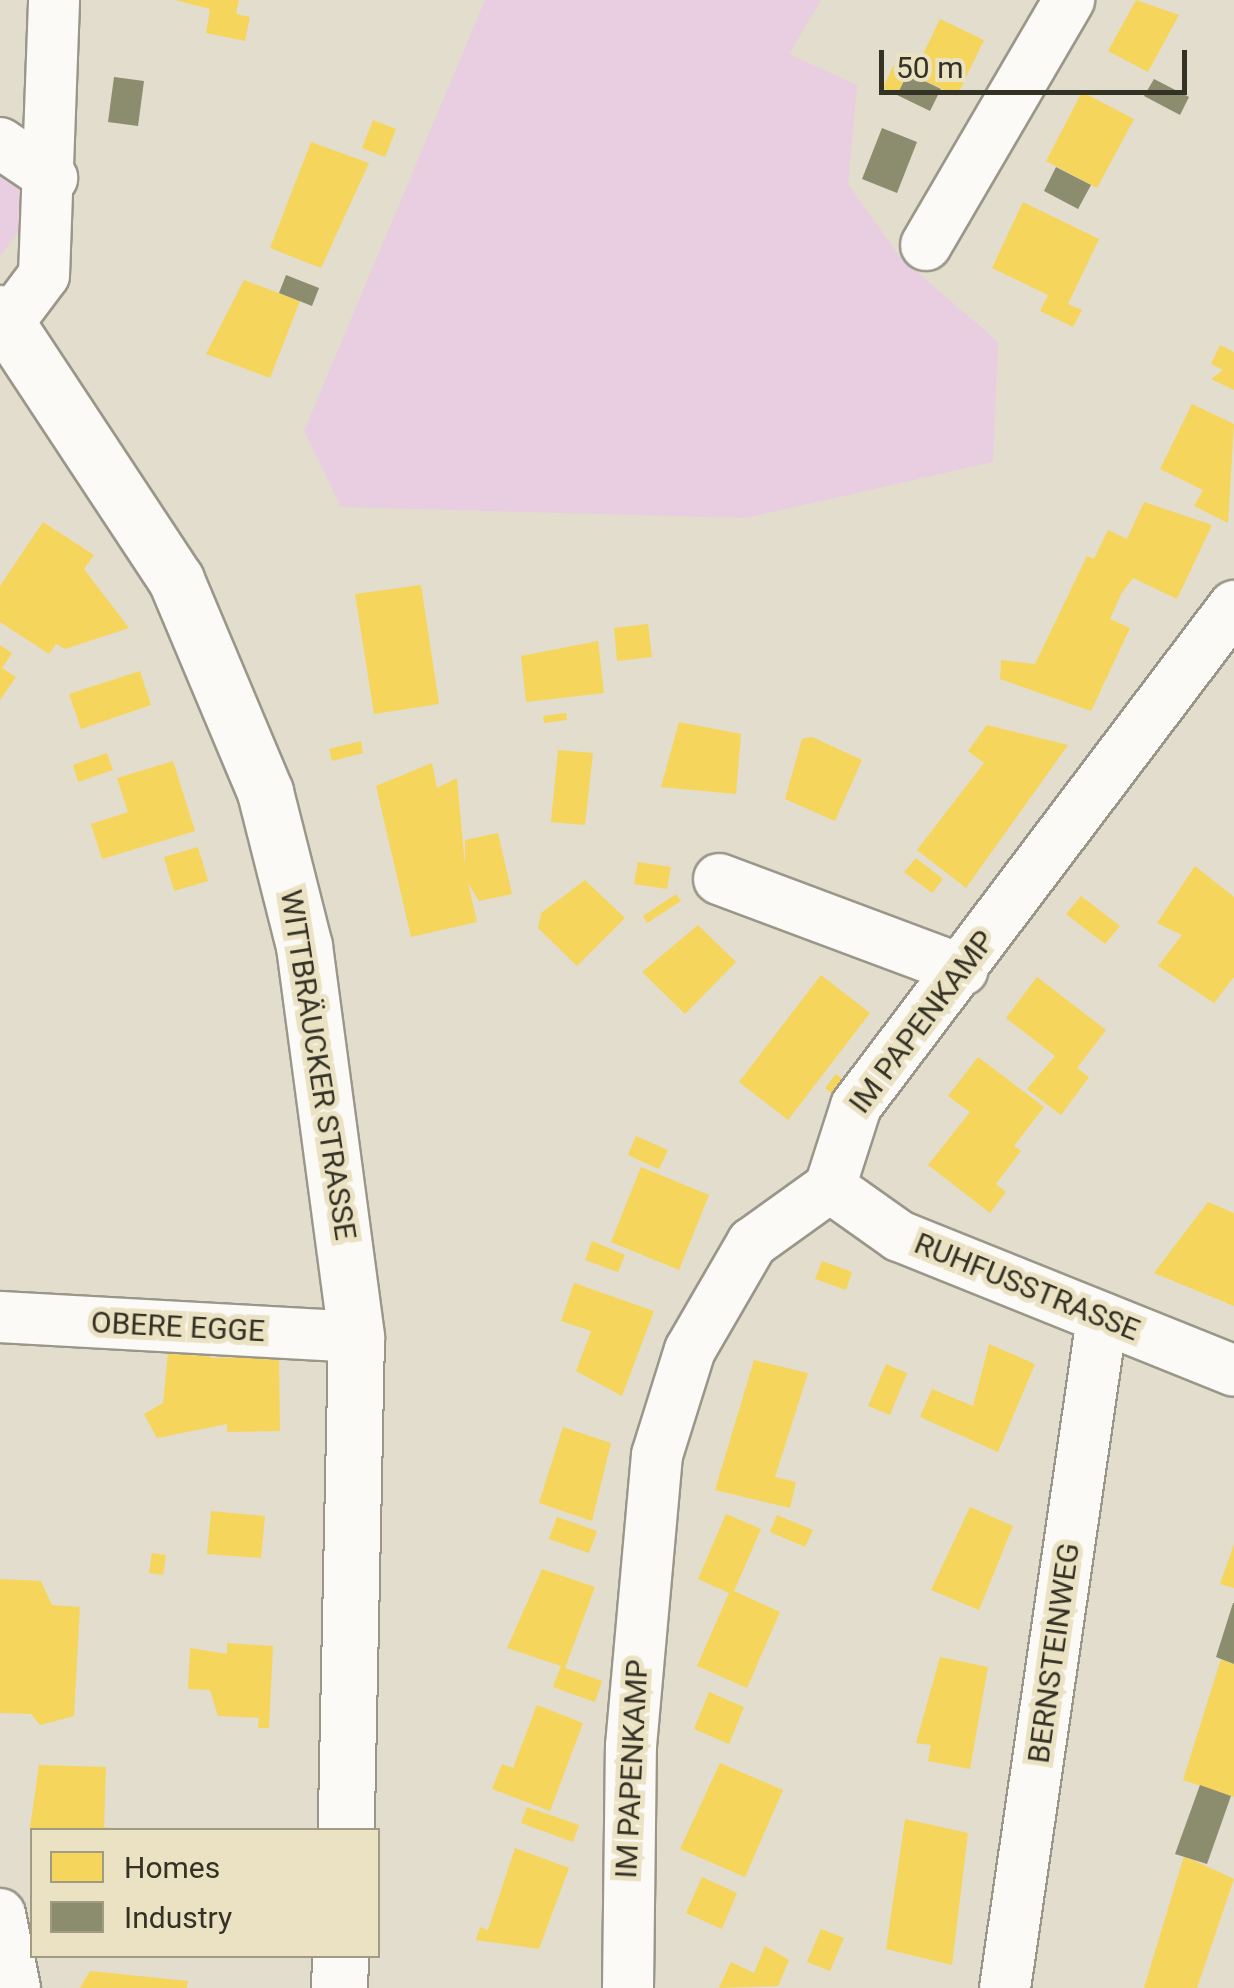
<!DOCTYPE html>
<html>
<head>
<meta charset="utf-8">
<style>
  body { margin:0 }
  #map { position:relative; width:1234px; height:1988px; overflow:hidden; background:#e2ddcc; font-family:Roboto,sans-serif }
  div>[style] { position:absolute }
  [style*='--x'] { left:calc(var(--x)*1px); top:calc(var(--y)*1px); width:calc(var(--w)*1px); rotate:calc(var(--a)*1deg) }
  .green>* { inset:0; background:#e8cee0 }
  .homes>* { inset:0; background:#f6d55c }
  .industry>* { inset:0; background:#8c8c6e }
  .roads { filter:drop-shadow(2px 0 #9a978a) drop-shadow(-2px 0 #9a978a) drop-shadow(0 2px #9a978a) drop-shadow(0 -2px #9a978a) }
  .street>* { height:50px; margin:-25px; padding:0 25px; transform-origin:25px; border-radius:25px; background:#fbfaf7 }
  .secondary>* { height:55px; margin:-27.5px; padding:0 27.5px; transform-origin:27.5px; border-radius:27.5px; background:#fbfaf7 }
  span { translate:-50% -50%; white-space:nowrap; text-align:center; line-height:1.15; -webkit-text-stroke:10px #ebe2c3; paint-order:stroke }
  .street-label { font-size:30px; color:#343125 }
  .legend { position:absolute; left:30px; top:1828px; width:350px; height:130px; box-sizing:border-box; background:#ebe2c3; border:2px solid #a29b84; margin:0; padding:12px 18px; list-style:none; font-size:30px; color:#343125 }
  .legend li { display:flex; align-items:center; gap:20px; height:50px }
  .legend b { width:50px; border:2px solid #a29b84 }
  .scale { position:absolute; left:879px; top:50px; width:308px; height:45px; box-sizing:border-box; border:5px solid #343125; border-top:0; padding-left:12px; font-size:30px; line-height:35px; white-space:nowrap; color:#343125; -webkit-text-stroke:8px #ebe2c3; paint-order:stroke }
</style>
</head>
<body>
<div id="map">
  <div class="green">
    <i style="clip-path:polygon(485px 0,821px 0,789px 54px,857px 85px,848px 184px,900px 257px,998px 342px,993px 462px,746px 518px,341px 507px,304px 431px)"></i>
    <i style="clip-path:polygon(0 167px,24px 183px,30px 216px,0 256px)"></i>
  </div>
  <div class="homes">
    <i style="clip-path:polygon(175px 0,239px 0,236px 14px,250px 17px,245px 41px,206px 33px,210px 9px)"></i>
    <i style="clip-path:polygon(1136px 0,1179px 15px,1148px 72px,1108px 51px)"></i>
    <i style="clip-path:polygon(940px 19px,984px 40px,957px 96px,913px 75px)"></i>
    <i style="clip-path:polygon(893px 66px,908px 73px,897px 95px,883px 88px)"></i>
    <i style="clip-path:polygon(1082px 92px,1134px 119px,1097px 188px,1046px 161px)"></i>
    <i style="clip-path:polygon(373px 120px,396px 129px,385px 157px,362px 148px)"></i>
    <i style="clip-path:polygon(311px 142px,369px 163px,321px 268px,270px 248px)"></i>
    <i style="clip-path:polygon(1023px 202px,1099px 239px,1068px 304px,1082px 310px,1073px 327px,1040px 311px,1048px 295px,992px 268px)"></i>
    <i style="clip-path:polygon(244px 280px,300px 301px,270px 378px,206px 354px)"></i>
    <i style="clip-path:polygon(1220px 345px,1234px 352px,1234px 390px,1211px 379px,1223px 370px,1211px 364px)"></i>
    <i style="clip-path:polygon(1192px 404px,1234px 424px,1228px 523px,1194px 506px,1203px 490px,1160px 469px)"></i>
    <i style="clip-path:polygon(1144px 502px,1212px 525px,1177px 599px,1133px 578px,1121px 594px,1110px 619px,1130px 628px,1091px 711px,1000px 679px,1001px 660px,1035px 664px,1087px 556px,1094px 559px,1108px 530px,1127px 539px)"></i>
    <i style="clip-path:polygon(43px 522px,94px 555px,84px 569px,129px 628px,65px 649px,56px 644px,49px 654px,0 622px,0 586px)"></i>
    <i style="clip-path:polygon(421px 585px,439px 704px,374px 714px,355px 594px)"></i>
    <i style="clip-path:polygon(648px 624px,652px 657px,617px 661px,614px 628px)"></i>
    <i style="clip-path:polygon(598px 641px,604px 693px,526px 702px,521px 656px)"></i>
    <i style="clip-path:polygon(0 645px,12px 653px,2px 668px,16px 677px,0 700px)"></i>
    <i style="clip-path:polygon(140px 671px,151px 705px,81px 729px,69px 694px)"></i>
    <i style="clip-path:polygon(566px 713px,567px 720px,544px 723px,543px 716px)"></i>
    <i style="clip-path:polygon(679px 722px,741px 734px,736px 794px,661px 787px)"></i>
    <i style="clip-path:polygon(987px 725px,1068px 745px,966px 888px,917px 850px,984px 763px,968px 751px)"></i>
    <i style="clip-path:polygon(812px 737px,862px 760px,835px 821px,785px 799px,802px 739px)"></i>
    <i style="clip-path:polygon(361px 741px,363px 753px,332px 761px,329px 749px)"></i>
    <i style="clip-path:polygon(558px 750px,593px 753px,585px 825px,551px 822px)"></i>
    <i style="clip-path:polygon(107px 753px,113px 770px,78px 782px,73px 765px)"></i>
    <i style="clip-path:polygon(173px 761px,195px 831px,102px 859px,91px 824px,128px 812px,117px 778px)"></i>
    <i style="clip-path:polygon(432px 763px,437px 788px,457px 778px,465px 866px,465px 840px,498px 833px,512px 894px,479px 901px,468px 883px,477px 922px,411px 937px,376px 786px)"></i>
    <i style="clip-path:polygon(198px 847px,208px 881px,174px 891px,164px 857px)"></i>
    <i style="clip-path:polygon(916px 858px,943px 879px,932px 893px,904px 872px)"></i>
    <i style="clip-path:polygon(638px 862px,671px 867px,667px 889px,634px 884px)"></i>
    <i style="clip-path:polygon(1195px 866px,1234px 897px,1234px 977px,1214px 1003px,1158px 966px,1182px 935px,1157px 923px)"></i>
    <i style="clip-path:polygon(585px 880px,625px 918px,577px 966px,538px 928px,541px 913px)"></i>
    <i style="clip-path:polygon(676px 894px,681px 901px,647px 923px,643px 916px)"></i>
    <i style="clip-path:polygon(1081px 896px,1120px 926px,1105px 944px,1066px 914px)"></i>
    <i style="clip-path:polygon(698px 925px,736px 962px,685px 1014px,642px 972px)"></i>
    <i style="clip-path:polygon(821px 975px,870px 1013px,788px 1120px,739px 1082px)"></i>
    <i style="clip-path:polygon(1037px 977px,1106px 1030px,1077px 1068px,1089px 1077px,1061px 1115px,1027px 1089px,1055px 1056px,1006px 1018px)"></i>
    <i style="clip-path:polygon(978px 1057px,1044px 1107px,1014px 1146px,1021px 1151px,996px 1184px,1006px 1192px,990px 1213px,928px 1165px,970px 1112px,948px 1096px)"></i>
    <i style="clip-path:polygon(836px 1074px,845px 1081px,834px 1095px,825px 1088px)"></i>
    <i style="clip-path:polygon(636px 1136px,668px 1150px,659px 1169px,628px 1155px)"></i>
    <i style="clip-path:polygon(641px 1167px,709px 1195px,679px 1270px,611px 1242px)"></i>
    <i style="clip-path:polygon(1208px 1202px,1234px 1213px,1234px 1306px,1154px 1273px)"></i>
    <i style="clip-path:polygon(592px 1241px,625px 1255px,618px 1272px,585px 1260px)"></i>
    <i style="clip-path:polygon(822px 1261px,852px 1272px,846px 1290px,815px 1279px)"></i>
    <i style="clip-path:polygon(574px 1283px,654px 1311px,622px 1396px,576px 1371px,591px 1331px,561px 1321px)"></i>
    <i style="clip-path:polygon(169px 1342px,210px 1343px,211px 1358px,279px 1356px,280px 1431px,227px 1432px,227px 1424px,157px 1438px,144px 1414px,163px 1403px)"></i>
    <i style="clip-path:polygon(989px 1344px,1035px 1364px,998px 1452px,920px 1417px,932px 1389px,973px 1406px)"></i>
    <i style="clip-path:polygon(754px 1360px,808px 1373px,775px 1477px,796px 1482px,790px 1508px,715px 1490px)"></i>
    <i style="clip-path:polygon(886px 1364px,907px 1373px,890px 1415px,868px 1406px)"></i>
    <i style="clip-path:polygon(563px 1427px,611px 1443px,592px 1521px,539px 1503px)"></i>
    <i style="clip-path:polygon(970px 1507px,1013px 1526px,979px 1610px,931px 1590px)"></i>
    <i style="clip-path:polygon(211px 1511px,265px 1516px,261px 1558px,207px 1554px)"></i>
    <i style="clip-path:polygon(726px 1514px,761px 1529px,734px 1591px,780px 1612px,747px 1688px,697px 1666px,729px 1593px,698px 1579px)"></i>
    <i style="clip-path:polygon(777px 1515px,813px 1530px,805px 1547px,770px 1532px)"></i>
    <i style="clip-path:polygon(557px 1517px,597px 1531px,589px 1553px,549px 1539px)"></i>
    <i style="clip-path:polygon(1234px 1544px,1234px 1588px,1220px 1584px)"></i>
    <i style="clip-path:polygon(152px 1553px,166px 1555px,163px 1575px,149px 1573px)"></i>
    <i style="clip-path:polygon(542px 1569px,595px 1587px,565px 1668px,602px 1681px,595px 1702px,553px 1687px,561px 1666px,507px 1648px)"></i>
    <i style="clip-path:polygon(0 1579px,41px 1581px,52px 1605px,80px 1607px,74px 1716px,40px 1725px,31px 1714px,0 1713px)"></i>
    <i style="clip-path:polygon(227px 1643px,273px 1646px,269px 1728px,258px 1728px,259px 1718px,218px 1716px,210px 1690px,188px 1689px,190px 1648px,227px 1654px)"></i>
    <i style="clip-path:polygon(940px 1657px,988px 1667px,970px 1769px,928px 1761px,931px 1745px,916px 1743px)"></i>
    <i style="clip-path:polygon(1221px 1659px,1234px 1664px,1234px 1797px,1183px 1780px)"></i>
    <i style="clip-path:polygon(709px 1692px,744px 1707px,729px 1744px,694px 1729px)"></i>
    <i style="clip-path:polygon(537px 1705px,583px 1723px,550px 1811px,492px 1789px,502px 1764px,513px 1768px)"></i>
    <i style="clip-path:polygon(720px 1763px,783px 1790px,745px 1877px,680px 1849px)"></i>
    <i style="clip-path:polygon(39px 1765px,106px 1767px,104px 1827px,122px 1830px,30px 1828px)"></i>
    <i style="clip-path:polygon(527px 1807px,579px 1825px,573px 1842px,521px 1823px)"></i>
    <i style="clip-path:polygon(905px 1819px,968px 1833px,952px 1965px,886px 1949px)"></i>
    <i style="clip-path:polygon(515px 1848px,569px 1868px,539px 1949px,476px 1940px,480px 1927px,488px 1930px)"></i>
    <i style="clip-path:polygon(1184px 1856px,1234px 1879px,1197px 1988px,1144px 1988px)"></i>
    <i style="clip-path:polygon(702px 1877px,737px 1893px,722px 1929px,686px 1913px)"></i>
    <i style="clip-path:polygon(821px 1929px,844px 1938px,830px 1971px,807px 1962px)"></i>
    <i style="clip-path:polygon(765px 1946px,789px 1960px,778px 1986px,719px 1988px,731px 1962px,754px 1973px)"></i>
    <i style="clip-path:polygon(90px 1971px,188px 1981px,187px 1988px,80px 1988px)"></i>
  </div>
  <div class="industry">
    <i style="clip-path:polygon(908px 73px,941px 89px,930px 111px,897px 95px)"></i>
    <i style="clip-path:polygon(114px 77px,144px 81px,138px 126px,108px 122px)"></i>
    <i style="clip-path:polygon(1154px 79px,1189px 97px,1180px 115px,1144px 96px)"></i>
    <i style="clip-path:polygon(882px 128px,917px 142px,897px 193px,862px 179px)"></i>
    <i style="clip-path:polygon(1056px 167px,1091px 185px,1078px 209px,1044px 191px)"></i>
    <i style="clip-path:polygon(286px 275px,319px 288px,312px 306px,279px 293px)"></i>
    <i style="clip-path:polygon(1233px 1603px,1234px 1603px,1234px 1664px,1216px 1657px)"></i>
    <i style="clip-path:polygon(1200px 1785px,1231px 1796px,1207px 1864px,1175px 1854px)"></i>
  </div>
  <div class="roads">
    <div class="street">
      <i style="--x:0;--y:143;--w:63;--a:33.9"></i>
      <i style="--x:926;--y:245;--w:284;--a:-59.7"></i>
      <i style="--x:8;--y:323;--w:60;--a:-53.1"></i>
      <i style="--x:44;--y:275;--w:275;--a:-87.9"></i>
      <i style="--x:719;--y:879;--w:260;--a:20.5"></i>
      <i style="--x:830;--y:1187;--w:85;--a:35.4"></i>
      <i style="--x:899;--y:1236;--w:361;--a:21.9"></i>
      <i style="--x:0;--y:1317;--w:357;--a:3.2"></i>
      <i style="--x:0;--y:1914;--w:76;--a:78.5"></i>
      <i style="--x:628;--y:1988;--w:242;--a:-89.3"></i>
      <i style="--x:631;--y:1746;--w:292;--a:-84.9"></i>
      <i style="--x:657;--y:1455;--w:110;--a:-72.6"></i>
      <i style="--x:690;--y:1350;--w:124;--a:-59.9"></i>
      <i style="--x:752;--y:1243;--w:96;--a:-35.7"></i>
      <i style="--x:830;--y:1187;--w:85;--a:-72.2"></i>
      <i style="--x:856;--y:1106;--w:627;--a:-52.91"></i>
      <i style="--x:1005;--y:1988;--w:677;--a:-81.76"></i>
    </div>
    <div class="secondary">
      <i style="--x:0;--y:313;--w:320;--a:56.6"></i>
      <i style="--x:176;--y:580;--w:230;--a:67.2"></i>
      <i style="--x:265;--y:792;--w:159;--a:75.8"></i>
      <i style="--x:304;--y:946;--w:394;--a:82.4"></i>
      <i style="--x:356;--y:1337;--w:493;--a:91.2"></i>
      <i style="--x:339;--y:1988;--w:32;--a:-88"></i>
    </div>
  </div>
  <div class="street-label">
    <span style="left:922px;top:1022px;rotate:-53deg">IM PAPENKAMP</span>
    <span style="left:318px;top:1065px;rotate:81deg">WITTBRÄUCKER STRASSE</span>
    <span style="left:1027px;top:1287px;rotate:22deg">RUHFUSSTRASSE</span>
    <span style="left:178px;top:1327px;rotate:3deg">OBERE EGGE</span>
    <span style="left:1054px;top:1653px;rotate:-82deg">BERNSTEINWEG</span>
    <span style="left:632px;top:1769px;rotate:-87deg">IM PAPENKAMP</span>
  </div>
  <ul class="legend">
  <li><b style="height:28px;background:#f6d55c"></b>Homes</li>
  <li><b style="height:28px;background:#8c8c6e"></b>Industry</li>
  </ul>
  <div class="scale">50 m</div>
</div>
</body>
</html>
